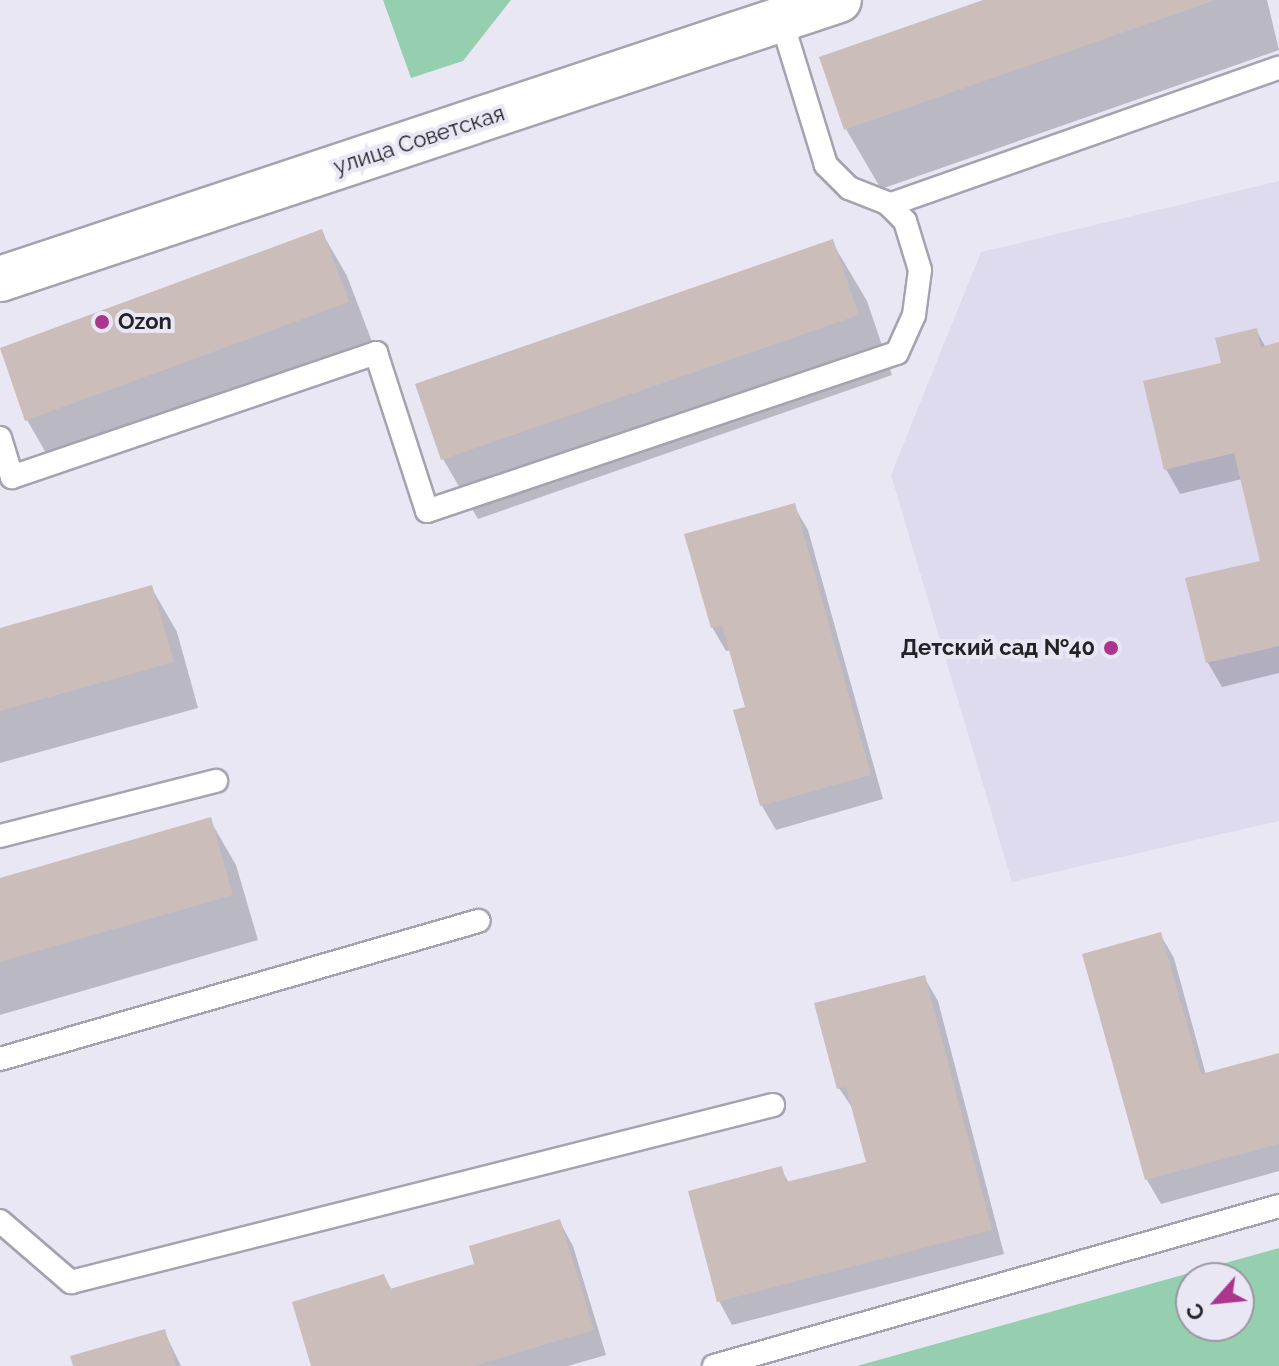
<!DOCTYPE html>
<html>
<head>
<meta charset="utf-8">
<style>
  body { margin:0 }
  #map { position:relative; width:1279px; height:1366px; overflow:hidden; background:#e9e7f4; font-family:Raleway,sans-serif }
  div>[style] { position:absolute }
  [style*='--x'] { left:calc(var(--x)*1px); top:calc(var(--y)*1px); width:calc(var(--w)*1px); rotate:calc(var(--a)*1deg) }
  .built>* { inset:0; background:#dedbef }
  .green>* { inset:0; background:#95cfaf }
  .shadow>* { inset:0; background:#0003 }
  .building>* { inset:0; background:#cbbdba }
  .roads { filter:drop-shadow(2px 0 #a5a3af) drop-shadow(-2px 0 #a5a3af) drop-shadow(0 2px #a5a3af) drop-shadow(0 -2px #a5a3af) }
  .lane>* { height:22px; margin:-11px; padding:0 11px; transform-origin:11px; border-radius:11px; background:#fff }
  .street>* { height:44px; margin:-22px; padding:0 22px; transform-origin:22px; border-radius:22px; background:#fff }
  .dots>* { width:22px; height:22px; translate:-50% -50%; box-sizing:border-box; border:4px solid #e9e7f4; border-radius:50% }
  span { translate:-50% -50%; white-space:nowrap; text-align:center; line-height:1.15; -webkit-text-stroke:8px #e9e7f4; paint-order:stroke }
  .street-label { font-size:22px; color:#232226 }
  .poi-label { font-size:22px; color:#232226; font-weight:700 }
  .left { translate:0 -50%; text-align:left }
  .right { translate:-100% -50%; text-align:right }
  .north { position:absolute; left:1175px; top:1262px; width:80px; height:80px; box-sizing:border-box; background:#e9e7f4; border:2px solid #9a98a2; border-radius:50%; rotate:243deg; font-size:22px; font-weight:700; line-height:32px; text-align:center; color:#232226 }
  .north::after { content:''; display:block; margin:auto; width:28px; height:36px; background:#ab368e; clip-path:polygon(50% 0,100% 100%,50% 72%,0 100%) }
</style>
</head>
<body>
<div id="map">
  <div class="built">
    <i style="clip-path:polygon(1279px 181px,1279px 821px,1012px 882px,891px 475px,981px 252px)"></i>
  </div>
  <div class="green">
    <i style="clip-path:polygon(383px 0,511px 0,463px 61px,411px 78px)"></i>
    <i style="clip-path:polygon(evenodd,1279px 1248px,1279px 1366px,857px 1366px,1279px 1248px,1239px 1278px,1239px 1326px,1191px 1326px,1191px 1278px,1239px 1278px)"></i>
  </div>
  <div class="shadow">
    <i style="clip-path:polygon(989px 0,1267px 0,1279px 50px,881px 189px,846px 129px,822px 58px)"></i>
    <i style="clip-path:polygon(321px 231px,347px 276px,374px 347px,53px 465px,27px 420px)"></i>
    <i style="clip-path:polygon(832px 242px,867px 301px,892px 375px,478px 519px,443px 459px)"></i>
    <i style="clip-path:polygon(1256px 330px,1266px 348px,1279px 344px,1279px 673px,1222px 687px,1208px 663px,1188px 580px,1262px 562px,1242px 479px,1180px 494px,1166px 469px,1223px 364px)"></i>
    <i style="clip-path:polygon(794px 506px,808px 530px,883px 799px,776px 830px,762px 806px,735px 711px,747px 708px,731px 650px,726px 651px,712px 627px)"></i>
    <i style="clip-path:polygon(151px 587px,177px 632px,198px 708px,0 763px,0 630px)"></i>
    <i style="clip-path:polygon(210px 820px,236px 865px,258px 940px,0 1015px,0 881px)"></i>
    <i style="clip-path:polygon(1160px 934px,1174px 958px,1206px 1075px,1279px 1055px,1279px 1171px,1161px 1204px,1147px 1180px,1084px 955px)"></i>
    <i style="clip-path:polygon(924px 977px,938px 1001px,1004px 1254px,732px 1325px,719px 1301px,781px 1169px,789px 1183px,868px 1163px,855px 1112px,839px 1088px)"></i>
    <i style="clip-path:polygon(560px 1222px,573px 1246px,606px 1355px,568px 1366px,313px 1366px,384px 1277px,392px 1290px,476px 1265px)"></i>
    <i style="clip-path:polygon(164px 1331px,181px 1366px,75px 1366px)"></i>
  </div>
  <div class="building">
    <i style="clip-path:polygon(983px 0,1216px 0,844px 130px,819px 57px)"></i>
    <i style="clip-path:polygon(322px 229px,349px 302px,25px 421px,0 348px)"></i>
    <i style="clip-path:polygon(833px 239px,859px 315px,441px 460px,415px 384px)"></i>
    <i style="clip-path:polygon(1257px 328px,1261px 347px,1279px 342px,1279px 646px,1206px 663px,1185px 578px,1260px 561px,1234px 453px,1164px 470px,1143px 381px,1221px 363px,1215px 338px)"></i>
    <i style="clip-path:polygon(795px 503px,871px 775px,760px 806px,733px 710px,745px 707px,722px 625px,711px 628px,684px 534px)"></i>
    <i style="clip-path:polygon(152px 585px,174px 662px,0 711px,0 628px)"></i>
    <i style="clip-path:polygon(211px 817px,233px 895px,0 962px,0 878px)"></i>
    <i style="clip-path:polygon(1161px 932px,1201px 1074px,1279px 1053px,1279px 1144px,1145px 1180px,1082px 954px)"></i>
    <i style="clip-path:polygon(925px 975px,992px 1230px,717px 1302px,688px 1191px,782px 1166px,786px 1182px,866px 1162px,846px 1087px,837px 1089px,814px 1003px)"></i>
    <i style="clip-path:polygon(560px 1219px,594px 1330px,474px 1366px,311px 1366px,292px 1302px,384px 1274px,390px 1289px,474px 1264px,469px 1246px)"></i>
    <i style="clip-path:polygon(165px 1329px,176px 1366px,73px 1366px,70px 1356px)"></i>
  </div>
  <div class="roads">
    <div class="lane">
      <i style="--x:889;--y:205;--w:413;--a:-19.4"></i>
      <i style="--x:0;--y:438;--w:41;--a:72.9"></i>
      <i style="--x:12;--y:477;--w:385;--a:-18.8"></i>
      <i style="--x:376;--y:353;--w:166;--a:72.1"></i>
      <i style="--x:427;--y:511;--w:496;--a:-18.6"></i>
      <i style="--x:897;--y:353;--w:42;--a:-65.9"></i>
      <i style="--x:914;--y:315;--w:45;--a:-82.4"></i>
      <i style="--x:920;--y:270;--w:51;--a:-107"></i>
      <i style="--x:905;--y:221;--w:25;--a:-135"></i>
      <i style="--x:887;--y:203;--w:41;--a:-158.5"></i>
      <i style="--x:849;--y:188;--w:33;--a:-135"></i>
      <i style="--x:826;--y:165;--w:153;--a:-107.1"></i>
      <i style="--x:0;--y:836;--w:223;--a:-14.3"></i>
      <i style="--x:0;--y:1059;--w:498;--a:-16.1"></i>
      <i style="--x:0;--y:1221;--w:94;--a:40.7"></i>
      <i style="--x:71;--y:1282;--w:724;--a:-14.15"></i>
      <i style="--x:714;--y:1366;--w:587;--a:-15.81"></i>
    </div>
    <div class="street">
      <i style="--x:0;--y:279;--w:884;--a:-18.39"></i>
    </div>
  </div>
  <div class="dots">
    <i style="left:102px;top:322px;background:#ab368e"></i>
    <i style="left:1111px;top:648px;background:#ab368e"></i>
  </div>
  <div class="street-label">
    <span style="left:419px;top:140px;rotate:-18deg">улица Советская</span>
  </div>
  <div class="poi-label">
    <span class="left" style="left:118px;top:322px">Ozon</span>
    <span class="right" style="left:1095px;top:648px">Детский сад №40</span>
  </div>
  <div class="north">С</div>
</div>
</body>
</html>
